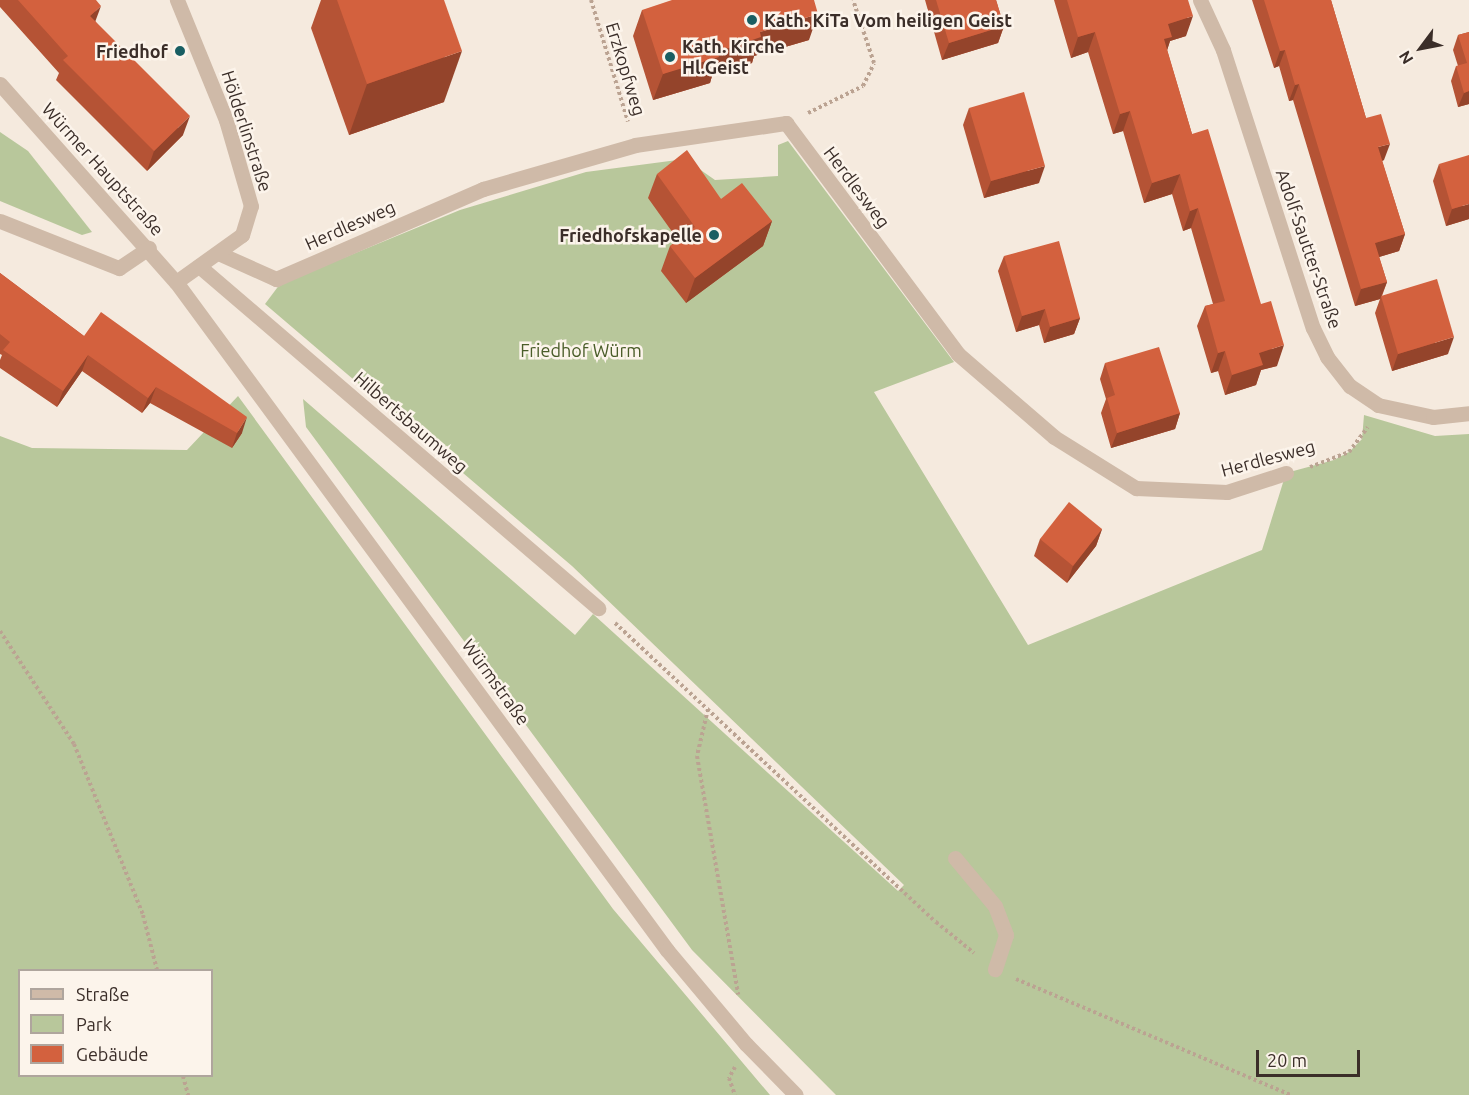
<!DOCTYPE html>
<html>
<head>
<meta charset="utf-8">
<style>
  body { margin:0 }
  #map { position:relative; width:1469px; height:1095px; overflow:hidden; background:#f5eade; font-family:Ubuntu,sans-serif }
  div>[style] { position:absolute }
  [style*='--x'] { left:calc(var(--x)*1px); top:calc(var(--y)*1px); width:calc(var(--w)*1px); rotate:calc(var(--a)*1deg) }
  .green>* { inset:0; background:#b8c79b }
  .path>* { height:4px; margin-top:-2px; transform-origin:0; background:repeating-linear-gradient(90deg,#bba392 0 3px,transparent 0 6px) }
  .minor>* { height:15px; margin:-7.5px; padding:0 7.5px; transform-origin:7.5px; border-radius:7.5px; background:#cfbaa8 }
  .wall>* { inset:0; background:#b55335 }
  .shaded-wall>* { inset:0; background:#94442b }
  .building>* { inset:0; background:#d3613e }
  .dots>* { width:16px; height:16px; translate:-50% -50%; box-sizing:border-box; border:3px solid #fcf4eb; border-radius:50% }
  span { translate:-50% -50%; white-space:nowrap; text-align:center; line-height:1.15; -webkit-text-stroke:5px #fcf4eb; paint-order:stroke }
  .poi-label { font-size:18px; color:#3b2e29; font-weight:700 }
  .left { translate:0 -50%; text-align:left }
  .right { translate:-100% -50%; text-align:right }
  .street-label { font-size:18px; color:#3b2e29 }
  .park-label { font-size:18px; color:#4a5d29 }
  .legend { position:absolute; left:18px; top:969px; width:195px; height:108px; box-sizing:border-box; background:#fcf4eb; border:2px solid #afa59d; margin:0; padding:8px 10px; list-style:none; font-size:18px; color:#3b2e29 }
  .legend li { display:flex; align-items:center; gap:12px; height:30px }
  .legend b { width:30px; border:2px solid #afa59d }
  .north { position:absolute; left:1391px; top:18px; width:60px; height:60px; -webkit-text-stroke:4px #fcf4eb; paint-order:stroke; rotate:238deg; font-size:16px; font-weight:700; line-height:24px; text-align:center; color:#3b2e29 }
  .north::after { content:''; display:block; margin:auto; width:21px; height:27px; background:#3b2e29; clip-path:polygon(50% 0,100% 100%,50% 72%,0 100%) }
  .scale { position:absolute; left:1256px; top:1050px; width:104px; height:27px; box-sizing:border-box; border:3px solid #3b2e29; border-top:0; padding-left:8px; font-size:18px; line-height:21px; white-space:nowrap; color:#3b2e29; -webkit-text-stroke:4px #fcf4eb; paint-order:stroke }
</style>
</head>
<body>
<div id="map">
  <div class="green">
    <i style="clip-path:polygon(0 132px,28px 151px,92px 232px,82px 235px,0 201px)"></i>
    <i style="clip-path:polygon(788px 141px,954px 362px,874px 392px,1028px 645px,1262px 550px,1286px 473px,1334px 460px,1349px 452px,1362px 439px,1364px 415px,1435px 436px,1469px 434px,1469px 1095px,836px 1095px,692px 950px,306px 427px,303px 399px,575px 635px,593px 614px,898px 891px,904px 885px,572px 566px,265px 304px,280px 284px,460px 210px,586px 172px,685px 159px,715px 180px,778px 176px,778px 145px)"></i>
    <i style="clip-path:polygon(evenodd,238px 396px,613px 909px,770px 1095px,0 1095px,0 436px,32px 448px,187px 450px,238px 396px,20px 970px,212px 970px,212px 1076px,20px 1076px,20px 970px)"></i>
  </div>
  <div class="path">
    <i style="--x:591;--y:0;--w:127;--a:73.1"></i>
    <i style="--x:808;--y:113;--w:61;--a:-26.1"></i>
    <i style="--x:863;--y:86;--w:25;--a:-64"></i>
    <i style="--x:874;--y:63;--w:66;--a:-108.4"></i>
    <i style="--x:1310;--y:467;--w:42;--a:-21"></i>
    <i style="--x:1349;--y:452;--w:31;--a:-53"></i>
    <i style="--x:615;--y:623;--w:439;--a:43"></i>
    <i style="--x:936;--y:922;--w:49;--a:39.2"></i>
    <i style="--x:0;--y:631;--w:135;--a:56.8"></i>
    <i style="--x:74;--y:744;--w:184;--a:68"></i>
    <i style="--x:143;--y:915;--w:57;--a:75.7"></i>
    <i style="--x:708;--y:709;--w:48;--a:103.2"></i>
    <i style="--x:697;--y:756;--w:242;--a:80.2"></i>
    <i style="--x:1016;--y:979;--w:298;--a:22.9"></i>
    <i style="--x:735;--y:1067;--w:13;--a:119"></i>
    <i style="--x:729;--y:1078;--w:18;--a:71"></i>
    <i style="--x:183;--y:1076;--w:20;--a:75"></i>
  </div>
  <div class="minor">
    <i style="--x:1200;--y:0;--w:55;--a:65.3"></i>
    <i style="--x:1223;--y:50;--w:292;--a:72.1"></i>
    <i style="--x:1313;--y:328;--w:32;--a:64"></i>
    <i style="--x:1327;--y:357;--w:37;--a:52"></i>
    <i style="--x:1350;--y:386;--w:34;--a:34"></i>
    <i style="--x:1378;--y:405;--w:56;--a:12.3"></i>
    <i style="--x:1433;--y:417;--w:36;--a:-6"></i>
    <i style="--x:0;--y:84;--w:265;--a:48.4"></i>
    <i style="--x:176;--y:282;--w:829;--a:53.68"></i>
    <i style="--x:667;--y:950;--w:123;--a:50"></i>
    <i style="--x:746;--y:1044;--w:71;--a:45.6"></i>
    <i style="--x:0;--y:221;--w:128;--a:21.6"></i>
    <i style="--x:119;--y:268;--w:36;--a:-34"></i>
    <i style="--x:218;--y:253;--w:64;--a:24.1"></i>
    <i style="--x:276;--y:279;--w:226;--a:-23.5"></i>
    <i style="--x:483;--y:189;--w:158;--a:-16.1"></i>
    <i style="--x:635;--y:145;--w:153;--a:-8.3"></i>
    <i style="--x:786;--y:123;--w:288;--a:53.3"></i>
    <i style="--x:958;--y:354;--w:127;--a:40.8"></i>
    <i style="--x:1054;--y:437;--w:97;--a:31.9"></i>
    <i style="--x:1136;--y:488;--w:91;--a:2.5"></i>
    <i style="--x:1227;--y:492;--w:62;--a:-17.9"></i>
    <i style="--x:199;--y:266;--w:526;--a:40.6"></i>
    <i style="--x:176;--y:282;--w:81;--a:-35.5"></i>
    <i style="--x:242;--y:235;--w:30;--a:-73"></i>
    <i style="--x:251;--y:206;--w:90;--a:-106.2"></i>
    <i style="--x:226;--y:120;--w:130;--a:-112.2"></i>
    <i style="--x:955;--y:858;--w:62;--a:50.2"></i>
    <i style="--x:995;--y:906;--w:31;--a:69"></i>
    <i style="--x:1006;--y:935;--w:36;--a:108"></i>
  </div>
  <div class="wall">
    <i style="clip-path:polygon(0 0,96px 0,95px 21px,183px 135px,147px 171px,56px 80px,59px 73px,0 7px)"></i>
    <i style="clip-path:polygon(321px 0,444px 0,444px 102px,349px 135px,311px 28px)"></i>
    <i style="clip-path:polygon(925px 0,996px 0,1004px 26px,998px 43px,942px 60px)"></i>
    <i style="clip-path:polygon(1054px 0,1188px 0,1186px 36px,1170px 41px,1167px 50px,1192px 134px,1277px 366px,1261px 370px,1256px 385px,1225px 395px,1218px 371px,1211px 373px,1197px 326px,1205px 306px,1213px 304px,1191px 228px,1183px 231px,1172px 194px,1144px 203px,1123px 131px,1113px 134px,1088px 52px,1071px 58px)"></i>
    <i style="clip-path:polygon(1252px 0,1331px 0,1366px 118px,1384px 160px,1382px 161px,1405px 234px,1399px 251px,1379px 257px,1387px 282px,1382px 296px,1448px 354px,1392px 371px,1375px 313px,1380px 299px,1355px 306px,1293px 100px,1289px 101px,1279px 66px,1274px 68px)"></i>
    <i style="clip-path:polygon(642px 10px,809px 40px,754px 56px,752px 63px,712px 76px,710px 83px,653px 100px,633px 36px)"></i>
    <i style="clip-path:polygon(1469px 32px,1469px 104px,1458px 107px,1451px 81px,1456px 66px,1458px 66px,1453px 50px,1458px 35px)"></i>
    <i style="clip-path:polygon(969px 108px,1039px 183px,984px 198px,963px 125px)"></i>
    <i style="clip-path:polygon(1439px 164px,1469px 219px,1446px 226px,1433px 181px)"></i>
    <i style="clip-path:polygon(657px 174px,721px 199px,772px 221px,763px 246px,686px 303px,661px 271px,670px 246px,678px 240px,648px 198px)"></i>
    <i style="clip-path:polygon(1004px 256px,1080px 318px,1074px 334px,1044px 343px,1039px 325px,1016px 332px,998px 271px)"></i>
    <i style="clip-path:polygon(0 273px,84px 336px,242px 433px,232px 448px,150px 403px,142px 413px,82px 371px,57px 407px,0 368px,0 360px,2px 355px,0 354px)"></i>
    <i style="clip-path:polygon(1105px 363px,1180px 413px,1175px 429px,1111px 448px,1101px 413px,1106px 399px,1100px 379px)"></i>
    <i style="clip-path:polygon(1102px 529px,1096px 546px,1067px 583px,1034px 556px,1040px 539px)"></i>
  </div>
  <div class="shaded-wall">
    <i style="clip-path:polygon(101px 6px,94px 25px,90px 16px)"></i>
    <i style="clip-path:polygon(818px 14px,809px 40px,754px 56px,752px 63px,712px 76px,710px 83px,653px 100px,663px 74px,717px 52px,760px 32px)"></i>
    <i style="clip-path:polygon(1193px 16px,1186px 36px,1170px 41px,1165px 57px,1156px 59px,1168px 24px)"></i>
    <i style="clip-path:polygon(1004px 26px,998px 43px,942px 60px,949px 43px)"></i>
    <i style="clip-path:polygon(1095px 32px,1088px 52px,1071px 58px,1078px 37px)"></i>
    <i style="clip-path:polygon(1285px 50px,1279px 66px,1274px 68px,1280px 51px)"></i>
    <i style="clip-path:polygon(462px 51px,444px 102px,349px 135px,367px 84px)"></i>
    <i style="clip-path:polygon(1299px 84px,1293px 100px,1289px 101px,1295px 85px)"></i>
    <i style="clip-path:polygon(1469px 91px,1469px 104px,1458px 107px,1464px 93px)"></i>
    <i style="clip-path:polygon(1130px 111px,1123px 131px,1113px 134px,1120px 114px)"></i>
    <i style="clip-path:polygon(190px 116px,183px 135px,147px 171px,154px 151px)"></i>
    <i style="clip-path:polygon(1390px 144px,1384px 160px,1372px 164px,1378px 147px)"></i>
    <i style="clip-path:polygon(1045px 166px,1039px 183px,984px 198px,991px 181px)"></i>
    <i style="clip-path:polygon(1180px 174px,1172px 194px,1144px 203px,1152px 183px)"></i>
    <i style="clip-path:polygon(1469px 204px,1469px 219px,1446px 226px,1452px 209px)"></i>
    <i style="clip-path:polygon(1198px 208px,1191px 228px,1183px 231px,1190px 211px)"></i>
    <i style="clip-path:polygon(772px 221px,763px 246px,686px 303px,695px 278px)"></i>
    <i style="clip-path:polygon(1405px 234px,1399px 251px,1369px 260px,1375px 243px)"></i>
    <i style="clip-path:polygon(1387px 282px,1380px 299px,1355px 306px,1361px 289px)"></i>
    <i style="clip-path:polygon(1045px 309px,1039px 325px,1016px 332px,1022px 316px)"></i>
    <i style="clip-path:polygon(1080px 318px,1074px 334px,1044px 343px,1050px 327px)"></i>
    <i style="clip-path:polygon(1454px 337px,1448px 354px,1392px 371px,1398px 354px)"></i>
    <i style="clip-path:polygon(1284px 345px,1277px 366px,1261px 370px,1256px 385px,1225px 395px,1232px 375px,1259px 353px)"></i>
    <i style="clip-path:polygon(1225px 351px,1218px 371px,1211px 373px,1218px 353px)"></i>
    <i style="clip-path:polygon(88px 355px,82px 371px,57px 407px,63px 391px)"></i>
    <i style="clip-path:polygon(156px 387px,150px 403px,142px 413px,148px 398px)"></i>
    <i style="clip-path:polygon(1180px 413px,1175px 429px,1111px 448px,1117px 433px)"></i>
    <i style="clip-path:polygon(247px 417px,242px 433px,232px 448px,237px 433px)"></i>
    <i style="clip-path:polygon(1102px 529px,1096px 546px,1067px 583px,1073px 566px)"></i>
  </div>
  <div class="building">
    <i style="clip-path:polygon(18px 0,96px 0,101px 6px,90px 16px,190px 116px,154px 151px,63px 60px,68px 56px)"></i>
    <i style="clip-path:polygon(337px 0,444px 0,462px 51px,367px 84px)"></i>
    <i style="clip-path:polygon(672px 0,814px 0,818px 14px,760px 32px,761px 37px,717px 52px,719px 57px,663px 74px,642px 10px)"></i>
    <i style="clip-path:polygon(936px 0,996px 0,1004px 26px,949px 43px)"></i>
    <i style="clip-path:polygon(1067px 0,1188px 0,1193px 16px,1168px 24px,1172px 37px,1164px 39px,1192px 134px,1208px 129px,1261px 304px,1271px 301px,1284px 345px,1259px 353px,1263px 365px,1232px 375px,1225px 351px,1218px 353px,1205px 306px,1225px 301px,1198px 208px,1190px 211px,1180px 174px,1152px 183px,1130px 111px,1120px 114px,1095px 32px,1078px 37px)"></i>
    <i style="clip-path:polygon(1264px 0,1331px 0,1366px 118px,1381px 114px,1390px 144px,1378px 147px,1405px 234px,1375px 243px,1387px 282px,1361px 289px,1299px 84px,1295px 85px,1285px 50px,1280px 51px)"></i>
    <i style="clip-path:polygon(1469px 32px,1469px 91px,1464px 93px,1456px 66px,1467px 63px,1458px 35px)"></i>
    <i style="clip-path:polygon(1024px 92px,1045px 166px,991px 181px,969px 108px)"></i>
    <i style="clip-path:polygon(687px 150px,721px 199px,742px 183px,772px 221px,695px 278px,670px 246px,695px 227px,657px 174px)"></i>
    <i style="clip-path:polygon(1469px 155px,1469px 204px,1452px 209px,1439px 164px)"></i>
    <i style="clip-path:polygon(1059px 241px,1080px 318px,1050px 327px,1045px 309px,1022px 316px,1004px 256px)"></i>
    <i style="clip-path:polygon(0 273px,84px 336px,101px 312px,247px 417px,237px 433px,156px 387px,148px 398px,88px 355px,63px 391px,3px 350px,10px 342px,0 334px)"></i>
    <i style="clip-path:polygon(1437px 279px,1454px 337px,1398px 354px,1381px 296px)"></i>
    <i style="clip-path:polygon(1159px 347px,1180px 413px,1117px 433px,1107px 398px,1115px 395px,1105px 363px)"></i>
    <i style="clip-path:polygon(1069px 502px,1102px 529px,1073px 566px,1040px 539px)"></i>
  </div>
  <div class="dots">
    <i style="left:752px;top:20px;background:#195e62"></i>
    <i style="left:180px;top:51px;background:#195e62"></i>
    <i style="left:670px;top:57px;background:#195e62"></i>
    <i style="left:714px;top:235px;background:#195e62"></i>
  </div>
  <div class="poi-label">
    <span class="left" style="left:764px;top:20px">Kath. KiTa Vom heiligen Geist</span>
    <span class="left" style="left:682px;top:57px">Kath. Kirche<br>Hl.Geist</span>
    <span class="right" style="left:168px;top:51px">Friedhof</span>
    <span class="right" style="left:702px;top:235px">Friedhofskapelle</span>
  </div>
  <div class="street-label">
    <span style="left:626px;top:69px;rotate:73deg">Erzkopfweg</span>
    <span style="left:247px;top:131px;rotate:72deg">Hölderlinstraße</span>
    <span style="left:103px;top:169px;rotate:48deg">Würmer Hauptstraße</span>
    <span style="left:857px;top:187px;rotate:53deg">Herdlesweg</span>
    <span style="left:350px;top:225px;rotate:-24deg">Herdlesweg</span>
    <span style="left:1309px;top:249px;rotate:71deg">Adolf-Sautter-Straße</span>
    <span style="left:411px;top:422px;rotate:41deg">Hilbertsbaumweg</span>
    <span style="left:1268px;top:458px;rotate:-15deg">Herdlesweg</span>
    <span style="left:496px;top:682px;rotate:54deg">Würmstraße</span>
  </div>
  <div class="park-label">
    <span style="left:581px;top:350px">Friedhof Würm</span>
  </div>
  <ul class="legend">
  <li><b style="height:8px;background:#cfbaa8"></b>Straße</li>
  <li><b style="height:16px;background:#b8c79b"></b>Park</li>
  <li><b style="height:16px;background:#d3613e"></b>Gebäude</li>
  </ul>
  <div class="north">N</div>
  <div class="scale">20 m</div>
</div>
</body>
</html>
